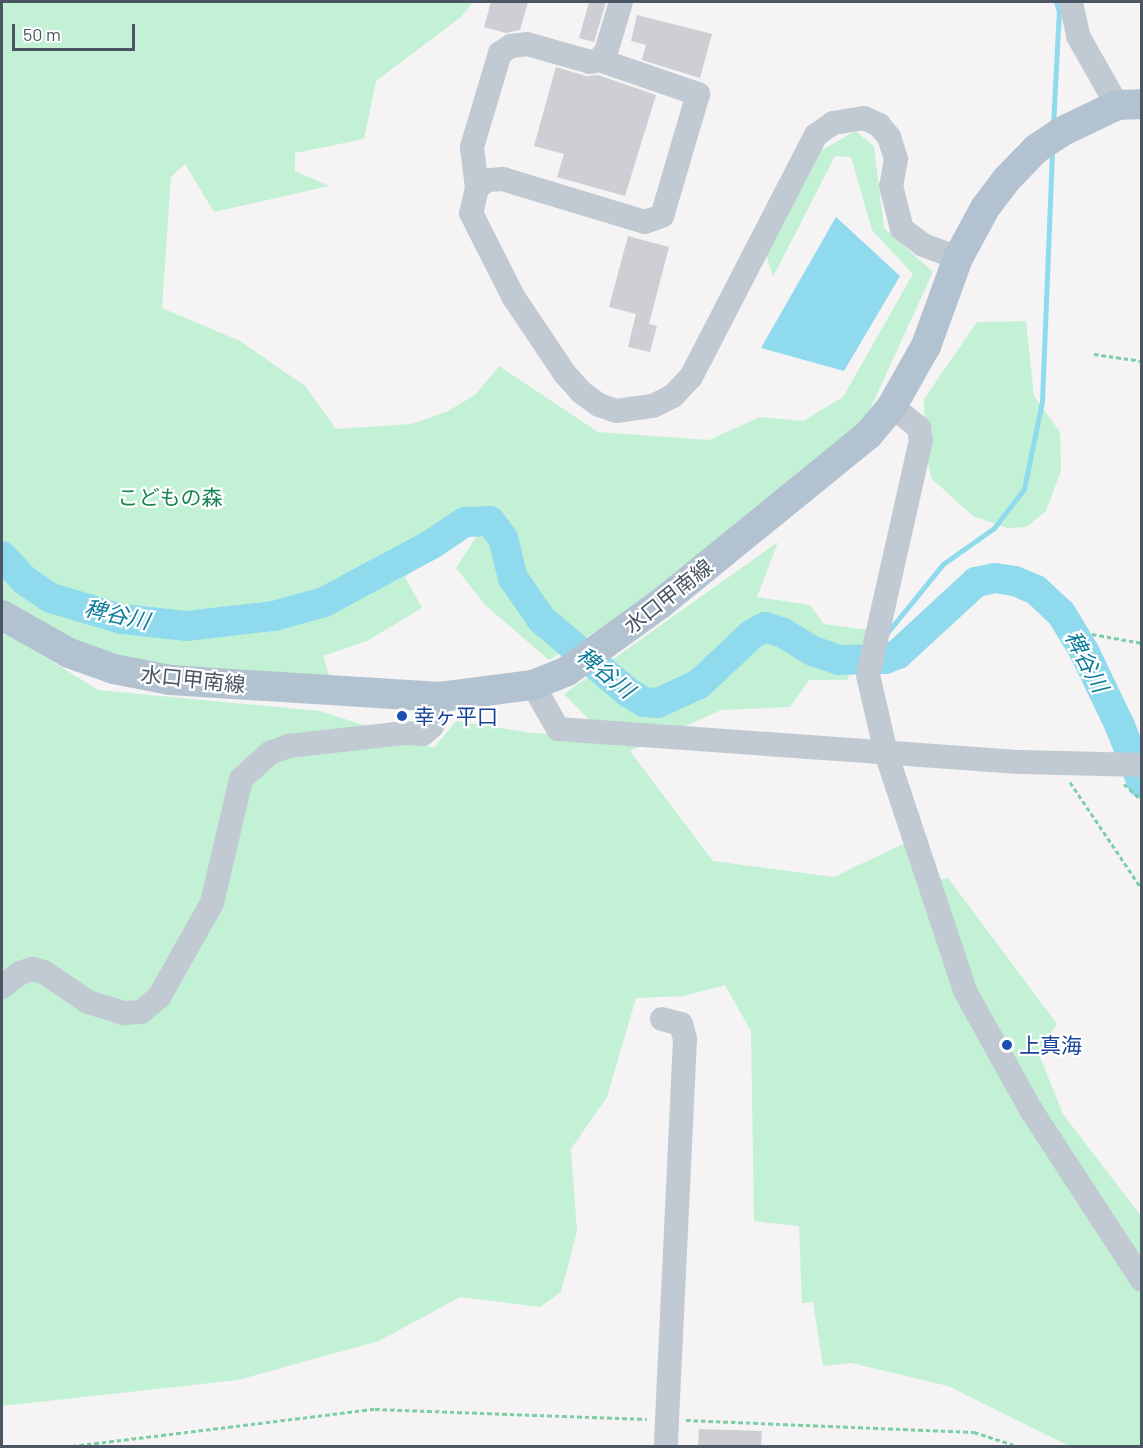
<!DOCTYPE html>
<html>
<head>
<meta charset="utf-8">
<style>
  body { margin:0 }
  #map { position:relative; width:1143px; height:1448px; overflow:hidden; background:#f5f3f3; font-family:Barlow,"Noto Sans JP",sans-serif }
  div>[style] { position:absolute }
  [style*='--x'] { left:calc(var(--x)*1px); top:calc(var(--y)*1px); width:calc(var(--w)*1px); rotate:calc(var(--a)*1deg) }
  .green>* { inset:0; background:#c3f1d5 }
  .water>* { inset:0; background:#90daee }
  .stream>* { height:5px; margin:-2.5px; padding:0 2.5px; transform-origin:2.5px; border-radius:2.5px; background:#90daee }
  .river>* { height:30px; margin:-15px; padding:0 15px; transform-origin:15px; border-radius:15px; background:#90daee }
  .building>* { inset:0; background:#cdcfd5 }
  .path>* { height:3px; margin-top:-1.5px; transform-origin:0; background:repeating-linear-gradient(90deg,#7ad0a6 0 4.5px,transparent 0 7.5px) }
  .minor>* { height:24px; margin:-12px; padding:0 12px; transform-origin:12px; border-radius:12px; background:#c1cad2 }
  .major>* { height:30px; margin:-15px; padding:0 15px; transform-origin:15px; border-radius:15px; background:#b3c2d1 }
  .dots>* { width:16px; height:16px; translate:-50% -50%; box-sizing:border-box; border:3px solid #fff; border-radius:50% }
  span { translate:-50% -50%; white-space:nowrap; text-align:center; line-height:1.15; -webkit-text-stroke:4.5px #fff; paint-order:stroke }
  .park-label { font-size:21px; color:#17864f }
  .street-label { font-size:21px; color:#4a5661 }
  .transit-label { font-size:21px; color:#164399 }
  .left { translate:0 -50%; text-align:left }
  .water-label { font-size:22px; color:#0c7c9b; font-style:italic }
  .frame { position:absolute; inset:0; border:3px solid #4a5661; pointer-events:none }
  .scale { position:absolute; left:12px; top:24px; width:123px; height:27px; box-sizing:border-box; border:3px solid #4a5661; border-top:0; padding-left:8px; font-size:18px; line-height:21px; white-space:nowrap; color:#4a5661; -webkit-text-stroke:4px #fff; paint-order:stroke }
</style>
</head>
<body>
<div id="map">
  <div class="green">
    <i style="clip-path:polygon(2px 2px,473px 2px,461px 17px,376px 81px,364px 139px,295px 153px,295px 171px,329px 186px,214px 212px,185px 164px,171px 177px,162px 308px,240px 341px,305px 386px,336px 429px,411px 424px,446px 412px,475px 395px,499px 366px,598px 432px,709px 440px,760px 417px,803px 421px,843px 397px,913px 274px,872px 230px,851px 157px,835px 156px,773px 277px,766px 254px,821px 151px,855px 131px,874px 146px,884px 228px,933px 272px,864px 422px,685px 577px,549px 660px,485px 605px,456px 568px,476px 537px,463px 530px,405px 577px,422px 608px,367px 641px,323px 656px,332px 684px,168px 668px,97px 654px,2px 604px)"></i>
    <i style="clip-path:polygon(1026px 321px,1034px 396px,1060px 432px,1061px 471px,1046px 511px,1026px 527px,1007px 528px,973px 516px,931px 478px,925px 445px,924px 399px,977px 322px)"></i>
    <i style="clip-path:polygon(778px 542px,757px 597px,810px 605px,824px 624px,868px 630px,847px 680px,809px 680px,790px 707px,721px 710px,630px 751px,713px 861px,834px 877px,909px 841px,926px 882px,948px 878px,1057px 1024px,1038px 1052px,1063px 1114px,1141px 1216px,1141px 1446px,1069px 1446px,948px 1386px,851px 1363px,823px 1366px,813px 1302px,802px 1303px,799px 1226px,754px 1221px,751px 1031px,725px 985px,684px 996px,636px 998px,607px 1097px,571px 1149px,577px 1231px,561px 1292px,540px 1307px,460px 1297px,379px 1341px,238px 1380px,2px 1406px,2px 630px,98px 690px,320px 711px,434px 748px,456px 721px,532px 733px,605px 736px,564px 694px)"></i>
  </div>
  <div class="water">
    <i style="clip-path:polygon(836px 217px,900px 276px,844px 371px,761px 348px)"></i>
  </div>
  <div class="stream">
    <i style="--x:1053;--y:125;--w:114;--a:-87"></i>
    <i style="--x:1059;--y:11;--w:9;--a:-108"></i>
    <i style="--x:887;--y:633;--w:89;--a:-50.9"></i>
    <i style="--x:943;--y:564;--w:62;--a:-35.2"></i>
    <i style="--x:994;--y:528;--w:49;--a:-52.4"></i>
    <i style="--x:1024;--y:489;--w:90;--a:-78.4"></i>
    <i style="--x:1042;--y:401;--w:252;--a:-87.7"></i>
    <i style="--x:885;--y:648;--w:11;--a:90"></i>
  </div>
  <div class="river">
    <i style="--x:2;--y:556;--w:33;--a:47"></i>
    <i style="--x:24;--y:580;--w:32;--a:34"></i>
    <i style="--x:51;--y:598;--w:74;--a:16.5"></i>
    <i style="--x:122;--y:619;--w:64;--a:6.2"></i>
    <i style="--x:186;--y:626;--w:89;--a:-6.5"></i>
    <i style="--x:274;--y:616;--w:52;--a:-15.6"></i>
    <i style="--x:324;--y:602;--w:123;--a:-28.2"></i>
    <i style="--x:432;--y:544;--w:40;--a:-34"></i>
    <i style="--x:465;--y:522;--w:25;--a:-2"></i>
    <i style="--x:490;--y:521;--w:21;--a:53"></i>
    <i style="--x:503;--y:538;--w:41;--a:76"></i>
    <i style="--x:513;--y:578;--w:51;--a:55.4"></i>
    <i style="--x:542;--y:620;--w:114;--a:40"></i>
    <i style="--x:629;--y:693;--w:17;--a:31"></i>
    <i style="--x:644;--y:702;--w:14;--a:4"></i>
    <i style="--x:658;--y:703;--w:45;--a:-24.9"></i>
    <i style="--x:699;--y:684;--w:71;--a:-43.3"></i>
    <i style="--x:751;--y:635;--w:16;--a:-30"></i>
    <i style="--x:765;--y:627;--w:19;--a:18"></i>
    <i style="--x:783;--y:633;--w:35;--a:31"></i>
    <i style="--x:813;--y:651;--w:28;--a:19"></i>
    <i style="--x:839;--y:660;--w:46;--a:-1.2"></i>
    <i style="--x:885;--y:659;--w:14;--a:-21"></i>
    <i style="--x:898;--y:654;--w:106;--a:-42.7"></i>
    <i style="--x:976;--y:582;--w:19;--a:-12"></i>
    <i style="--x:995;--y:578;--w:20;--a:9"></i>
    <i style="--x:1015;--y:581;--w:23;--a:23"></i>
    <i style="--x:1036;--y:590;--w:34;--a:43"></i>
    <i style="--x:1061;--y:613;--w:47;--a:59"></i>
    <i style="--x:1085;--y:653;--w:81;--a:64.4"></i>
    <i style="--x:1120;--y:726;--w:61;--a:68.9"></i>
  </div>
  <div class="building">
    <i style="clip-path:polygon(491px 2px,528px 2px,520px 30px,506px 33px,484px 27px)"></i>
    <i style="clip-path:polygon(589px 2px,606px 2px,594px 42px,579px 38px)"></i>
    <i style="clip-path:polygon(637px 15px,712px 34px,700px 78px,642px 60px,646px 45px,631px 41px)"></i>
    <i style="clip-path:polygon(556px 67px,586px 76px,598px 75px,656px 95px,625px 196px,557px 177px,564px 154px,534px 146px)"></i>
    <i style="clip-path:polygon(628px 236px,669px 247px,649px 324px,657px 326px,650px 352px,628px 347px,636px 314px,609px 307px)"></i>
    <i style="clip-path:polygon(699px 1429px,762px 1431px,761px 1446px,698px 1446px)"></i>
  </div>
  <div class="path">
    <i style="--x:1094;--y:354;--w:49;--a:8.3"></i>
    <i style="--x:1092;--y:634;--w:51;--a:10.2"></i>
    <i style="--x:1070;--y:782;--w:129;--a:56.1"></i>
    <i style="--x:1124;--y:784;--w:24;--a:42"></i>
    <i style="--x:686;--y:1420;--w:288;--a:2.4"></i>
    <i style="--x:974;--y:1432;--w:45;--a:18"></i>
    <i style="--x:72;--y:1446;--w:305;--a:-7"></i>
    <i style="--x:375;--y:1409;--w:272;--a:2.1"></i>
  </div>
  <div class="minor">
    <i style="--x:1071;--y:2;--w:35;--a:78"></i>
    <i style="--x:1078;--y:36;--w:79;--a:60.5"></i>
    <i style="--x:599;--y:60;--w:105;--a:19"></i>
    <i style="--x:698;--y:94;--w:127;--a:106.4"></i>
    <i style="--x:662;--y:216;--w:18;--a:161"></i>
    <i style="--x:645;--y:222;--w:148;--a:-163.2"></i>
    <i style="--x:503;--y:179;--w:16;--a:176"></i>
    <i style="--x:487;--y:180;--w:13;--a:141"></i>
    <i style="--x:477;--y:188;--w:26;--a:103"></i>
    <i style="--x:471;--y:213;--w:95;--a:63.2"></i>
    <i style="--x:514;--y:298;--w:92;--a:56.1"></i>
    <i style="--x:565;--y:374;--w:24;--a:48"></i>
    <i style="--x:581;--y:392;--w:22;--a:36"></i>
    <i style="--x:599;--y:405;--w:18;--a:19"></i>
    <i style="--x:616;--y:411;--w:37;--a:-8"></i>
    <i style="--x:653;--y:406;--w:22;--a:-27"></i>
    <i style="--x:673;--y:396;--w:26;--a:-47"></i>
    <i style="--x:691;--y:377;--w:272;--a:-62.7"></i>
    <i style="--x:816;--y:135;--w:21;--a:-35"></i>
    <i style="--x:833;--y:123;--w:31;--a:-9"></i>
    <i style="--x:864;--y:118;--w:17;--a:25"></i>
    <i style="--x:879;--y:125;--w:16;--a:50"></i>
    <i style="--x:889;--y:137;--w:23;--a:72"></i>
    <i style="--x:896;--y:159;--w:27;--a:100"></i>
    <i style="--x:891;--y:186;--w:44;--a:75.7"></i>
    <i style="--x:902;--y:229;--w:26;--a:37"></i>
    <i style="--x:923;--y:245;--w:37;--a:20"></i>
    <i style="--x:477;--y:188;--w:41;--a:-97"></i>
    <i style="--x:472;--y:147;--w:98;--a:-73.4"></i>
    <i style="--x:500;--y:53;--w:13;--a:-32"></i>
    <i style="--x:511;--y:46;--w:16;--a:-7"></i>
    <i style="--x:527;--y:44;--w:66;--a:15.9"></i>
    <i style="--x:590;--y:62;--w:9;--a:-13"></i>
    <i style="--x:599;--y:60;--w:11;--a:-49"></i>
    <i style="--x:606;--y:52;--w:52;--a:-73.3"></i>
    <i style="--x:892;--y:406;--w:35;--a:39"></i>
    <i style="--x:919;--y:428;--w:12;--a:81"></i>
    <i style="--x:921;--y:440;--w:241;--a:102.7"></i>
    <i style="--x:868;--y:675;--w:80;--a:77"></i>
    <i style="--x:886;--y:753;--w:251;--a:71.6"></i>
    <i style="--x:965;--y:991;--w:136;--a:61"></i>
    <i style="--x:1031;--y:1110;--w:203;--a:56.9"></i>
    <i style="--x:533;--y:685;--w:51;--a:60.4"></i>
    <i style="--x:558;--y:729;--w:464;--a:4.1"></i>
    <i style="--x:1021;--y:762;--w:121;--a:1.4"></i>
    <i style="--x:2;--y:987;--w:23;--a:-38"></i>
    <i style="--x:20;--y:973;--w:13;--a:-18"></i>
    <i style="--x:32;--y:969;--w:12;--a:14"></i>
    <i style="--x:44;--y:972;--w:53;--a:34.3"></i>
    <i style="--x:88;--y:1002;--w:39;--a:17"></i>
    <i style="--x:125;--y:1013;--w:16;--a:-4"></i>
    <i style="--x:141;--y:1012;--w:23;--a:-40"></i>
    <i style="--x:159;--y:997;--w:108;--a:-60.6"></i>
    <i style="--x:212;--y:903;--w:127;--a:-76.8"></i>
    <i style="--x:241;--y:779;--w:39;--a:-42"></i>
    <i style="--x:270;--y:753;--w:19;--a:-21"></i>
    <i style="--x:288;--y:746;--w:116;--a:-6.4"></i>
    <i style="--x:403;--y:733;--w:20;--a:3"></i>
    <i style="--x:423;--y:734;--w:12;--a:-42"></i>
    <i style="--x:432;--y:726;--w:30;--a:-75"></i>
    <i style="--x:662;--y:1019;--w:20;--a:15"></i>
    <i style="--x:681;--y:1024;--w:16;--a:75"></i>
    <i style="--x:685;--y:1039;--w:407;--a:92.7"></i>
  </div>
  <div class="major">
    <i style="--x:2;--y:615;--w:77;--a:29.6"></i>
    <i style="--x:69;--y:653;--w:48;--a:19.6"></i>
    <i style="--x:114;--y:669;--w:57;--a:11.1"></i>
    <i style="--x:170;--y:680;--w:271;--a:3.6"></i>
    <i style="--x:440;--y:697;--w:94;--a:-7.4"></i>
    <i style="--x:533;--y:685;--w:37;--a:-22"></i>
    <i style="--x:567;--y:671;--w:115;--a:-35.8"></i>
    <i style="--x:660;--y:604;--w:268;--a:-39.1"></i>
    <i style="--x:868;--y:435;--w:38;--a:-50"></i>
    <i style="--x:892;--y:406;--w:69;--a:-60.5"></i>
    <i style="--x:926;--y:346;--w:94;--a:-70"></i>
    <i style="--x:958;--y:258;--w:57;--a:-61.6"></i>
    <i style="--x:985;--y:208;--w:35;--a:-53"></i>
    <i style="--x:1006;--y:180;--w:43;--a:-45.9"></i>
    <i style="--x:1036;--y:149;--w:30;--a:-34"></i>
    <i style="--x:1061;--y:132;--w:62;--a:-25.7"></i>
    <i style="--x:1117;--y:105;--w:25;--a:-2"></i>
  </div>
  <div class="dots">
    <i style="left:402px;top:716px;background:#1a4fb4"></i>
    <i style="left:1007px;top:1045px;background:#1a4fb4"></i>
  </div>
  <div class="park-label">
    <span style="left:170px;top:497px">こどもの森</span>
  </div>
  <div class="street-label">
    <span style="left:668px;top:596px;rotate:-38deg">水口甲南線</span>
    <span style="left:193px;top:679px;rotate:6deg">水口甲南線</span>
  </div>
  <div class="transit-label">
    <span class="left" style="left:414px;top:716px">幸ヶ平口</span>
    <span class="left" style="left:1019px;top:1045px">上真海</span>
  </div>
  <div class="water-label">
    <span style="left:117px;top:614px;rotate:12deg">稗谷川</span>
    <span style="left:1087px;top:661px;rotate:62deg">稗谷川</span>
    <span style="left:606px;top:672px;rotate:39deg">稗谷川</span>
  </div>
  <div class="frame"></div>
  <div class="scale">50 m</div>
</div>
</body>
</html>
